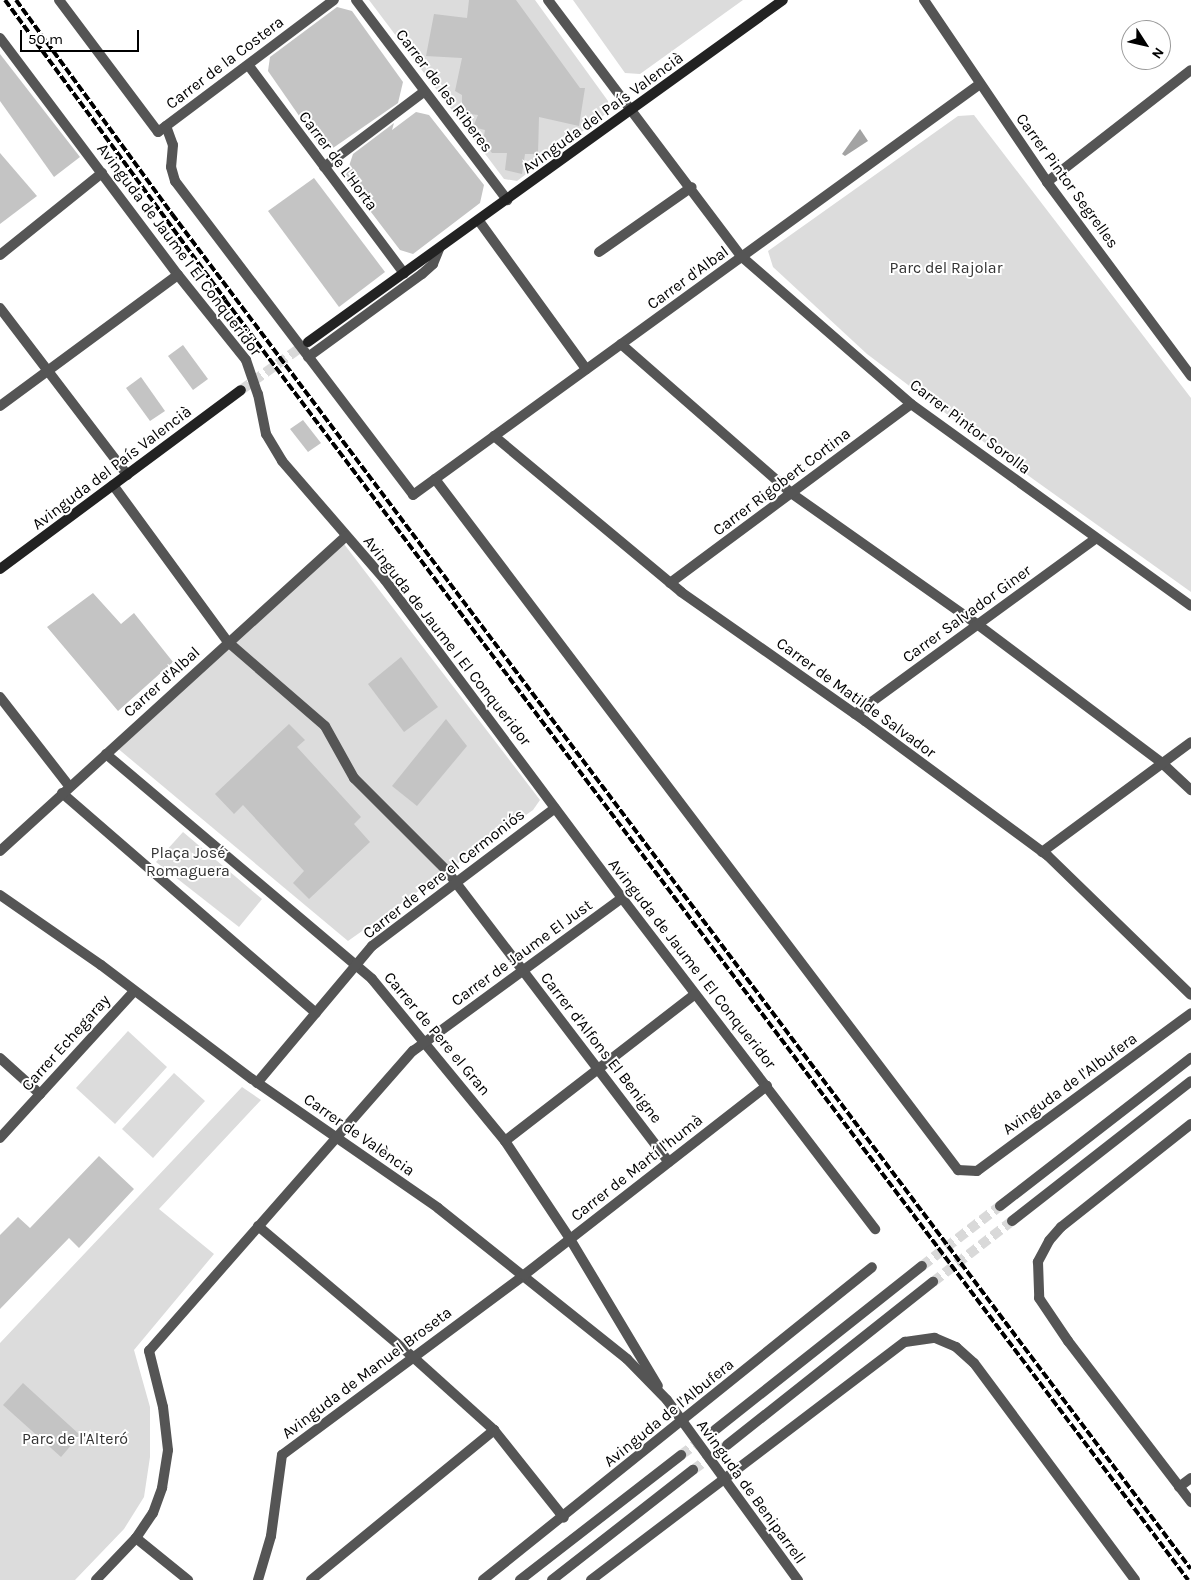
<!DOCTYPE html>
<html>
<head>
<meta charset="utf-8">
<style>
  body { margin:0 }
  #map { position:relative; width:1191px; height:1580px; overflow:hidden; background:#fff; font-family:Karla,sans-serif }
  div>[style] { position:absolute }
  [style*='--x'] { left:calc(var(--x)*1px); top:calc(var(--y)*1px); width:calc(var(--w)*1px); rotate:calc(var(--a)*1deg) }
  .green>* { inset:0; background:#dcdcdc }
  .water>* { inset:0; background:#a3a3a3 }
  .building>* { inset:0; background:#c4c4c4 }
  .street-tunnel>* { height:10px; margin-top:-5px; transform-origin:0; background:repeating-linear-gradient(90deg,#d9d9d9 0 10px,transparent 0 15px) }
  .secondary-tunnel>* { height:10px; margin-top:-5px; transform-origin:0; background:repeating-linear-gradient(90deg,#d9d9d9 0 10px,transparent 0 15px) }
  .street>* { height:10px; margin:-5px; padding:0 5px; transform-origin:5px; border-radius:5px; background:#555 }
  .secondary>* { height:10px; margin:-5px; padding:0 5px; transform-origin:5px; border-radius:5px; background:#222 }
  .rail>* { height:4px; margin-top:-2px; transform-origin:0; background:repeating-linear-gradient(90deg,#000 0 8px,transparent 0 10.5px) }
  span { translate:-50% -50%; white-space:nowrap; text-align:center; line-height:1.15; -webkit-text-stroke:4px #fff; paint-order:stroke }
  .street-label { font-size:16px; color:#000 }
  .park-label { font-size:16px; color:#333 }
  .north { position:absolute; left:1121px; top:20px; width:50px; height:50px; box-sizing:border-box; background:#fff; border:1px solid #999; border-radius:50%; rotate:125deg; font-size:14px; font-weight:700; line-height:20px; text-align:center; color:#000 }
  .north::after { content:''; display:block; margin:auto; width:18px; height:22px; background:#000; clip-path:polygon(50% 0,100% 100%,50% 72%,0 100%) }
  .scale { position:absolute; left:20px; top:30px; width:119px; height:22px; box-sizing:border-box; border:2px solid #000; border-top:0; padding-left:6px; font-size:15px; line-height:18px; white-space:nowrap; color:#000; -webkit-text-stroke:4px #fff; paint-order:stroke }
</style>
</head>
<body>
<div id="map">
  <div class="green">
    <i style="clip-path:polygon(369px 0,535px 0,608px 101px,608px 112px,517px 181px,504px 179px)"></i>
    <i style="clip-path:polygon(573px 0,743px 0,640px 74px,625px 73px)"></i>
    <i style="clip-path:polygon(974px 115px,1191px 398px,1191px 592px,1033px 479px,867px 354px,773px 267px,768px 251px,958px 116px)"></i>
    <i style="clip-path:polygon(344px 544px,540px 800px,533px 810px,348px 941px,116px 747px)"></i>
    <i style="clip-path:polygon(183px 832px,262px 899px,239px 927px,156px 862px)"></i>
    <i style="clip-path:polygon(128px 1031px,167px 1067px,115px 1124px,76px 1088px)"></i>
    <i style="clip-path:polygon(174px 1073px,205px 1101px,153px 1158px,122px 1129px)"></i>
    <i style="clip-path:polygon(242px 1087px,261px 1100px,159px 1209px,214px 1254px,134px 1350px,150px 1407px,150px 1457px,144px 1497px,124px 1529px,75px 1580px,0 1580px,0 1343px)"></i>
  </div>
  <div class="water">
    <i style="clip-path:polygon(860px 129px,868px 141px,845px 156px,842px 154px)"></i>
  </div>
  <div class="building">
    <i style="clip-path:polygon(469px 0,516px 0,580px 88px,585px 88px,579px 126px,539px 117px,538px 154px,525px 154px,522px 174px,505px 170px,507px 153px,492px 153px,483px 142px,485px 130px,473px 127px,478px 115px,462px 113px,462px 95px,455px 91px,462px 58px,426px 56px,434px 14px,467px 18px)"></i>
    <i style="clip-path:polygon(337px 7px,352px 11px,403px 82px,398px 103px,333px 148px,320px 146px,268px 71px,270px 57px)"></i>
    <i style="clip-path:polygon(0 54px,80px 157px,54px 177px,0 101px)"></i>
    <i style="clip-path:polygon(416px 112px,429px 115px,484px 185px,480px 203px,413px 254px,400px 250px,345px 178px,353px 154px,394px 123px,392px 130px)"></i>
    <i style="clip-path:polygon(0 153px,37px 196px,0 224px)"></i>
    <i style="clip-path:polygon(314px 178px,385px 272px,339px 307px,268px 211px)"></i>
    <i style="clip-path:polygon(183px 345px,208px 379px,193px 390px,168px 356px)"></i>
    <i style="clip-path:polygon(141px 377px,165px 411px,150px 421px,126px 388px)"></i>
    <i style="clip-path:polygon(303px 420px,321px 443px,308px 452px,290px 429px)"></i>
    <i style="clip-path:polygon(93px 593px,121px 624px,134px 613px,173px 662px,118px 711px,47px 627px)"></i>
    <i style="clip-path:polygon(401px 657px,438px 707px,404px 732px,368px 684px)"></i>
    <i style="clip-path:polygon(446px 719px,467px 746px,417px 806px,392px 786px)"></i>
    <i style="clip-path:polygon(289px 724px,305px 740px,297px 747px,361px 817px,354px 824px,370px 842px,309px 899px,293px 883px,304px 871px,243px 805px,234px 814px,215px 794px)"></i>
    <i style="clip-path:polygon(99px 1156px,134px 1189px,79px 1248px,69px 1238px,0 1309px,0 1235px,18px 1217px,30px 1228px)"></i>
    <i style="clip-path:polygon(23px 1383px,80px 1435px,61px 1457px,3px 1405px)"></i>
  </div>
  <div class="street-tunnel">
    <i style="--x:922;--y:1266;--w:98;--a:-37.6"></i>
    <i style="--x:933;--y:1282;--w:100;--a:-37.7"></i>
    <i style="--x:681;--y:1455;--w:42;--a:-36.3"></i>
    <i style="--x:693;--y:1470;--w:42;--a:-36.3"></i>
  </div>
  <div class="secondary-tunnel">
    <i style="--x:241;--y:390;--w:81;--a:-35.5"></i>
  </div>
  <div class="street">
    <i style="--x:59;--y:0;--w:165;--a:53.1"></i>
    <i style="--x:158;--y:132;--w:220;--a:-36.9"></i>
    <i style="--x:356;--y:0;--w:251;--a:52.9"></i>
    <i style="--x:548;--y:0;--w:322;--a:53"></i>
    <i style="--x:742;--y:257;--w:224;--a:41"></i>
    <i style="--x:911;--y:404;--w:345;--a:35.8"></i>
    <i style="--x:924;--y:0;--w:220;--a:55.9"></i>
    <i style="--x:1047;--y:182;--w:242;--a:53.4"></i>
    <i style="--x:0;--y:38;--w:296;--a:53.1"></i>
    <i style="--x:178;--y:275;--w:109;--a:51.3"></i>
    <i style="--x:246;--y:360;--w:36;--a:71"></i>
    <i style="--x:258;--y:394;--w:41;--a:78.7"></i>
    <i style="--x:266;--y:434;--w:31;--a:59"></i>
    <i style="--x:282;--y:461;--w:157;--a:49.1"></i>
    <i style="--x:385;--y:580;--w:397;--a:53.3"></i>
    <i style="--x:622;--y:898;--w:417;--a:52.6"></i>
    <i style="--x:249;--y:66;--w:259;--a:53.2"></i>
    <i style="--x:166;--y:126;--w:20;--a:70"></i>
    <i style="--x:173;--y:145;--w:22;--a:95"></i>
    <i style="--x:171;--y:167;--w:15;--a:74"></i>
    <i style="--x:175;--y:181;--w:394;--a:52.8"></i>
    <i style="--x:413;--y:495;--w:700;--a:-35.94"></i>
    <i style="--x:324;--y:167;--w:126;--a:-37"></i>
    <i style="--x:1047;--y:182;--w:182;--a:-37.9"></i>
    <i style="--x:479;--y:221;--w:183;--a:54.1"></i>
    <i style="--x:599;--y:252;--w:113;--a:-35"></i>
    <i style="--x:0;--y:255;--w:131;--a:-38.8"></i>
    <i style="--x:0;--y:308;--w:210;--a:52.7"></i>
    <i style="--x:621;--y:344;--w:226;--a:41.2"></i>
    <i style="--x:791;--y:493;--w:228;--a:35.2"></i>
    <i style="--x:977;--y:624;--w:231;--a:36.9"></i>
    <i style="--x:1162;--y:763;--w:40;--a:43"></i>
    <i style="--x:308;--y:357;--w:141;--a:-36.1"></i>
    <i style="--x:422;--y:274;--w:15;--a:-42"></i>
    <i style="--x:433;--y:264;--w:16;--a:-68"></i>
    <i style="--x:0;--y:406;--w:221;--a:-36.4"></i>
    <i style="--x:494;--y:436;--w:244;--a:39.8"></i>
    <i style="--x:681;--y:592;--w:225;--a:35"></i>
    <i style="--x:865;--y:721;--w:227;--a:36.4"></i>
    <i style="--x:1048;--y:856;--w:199;--a:44.2"></i>
    <i style="--x:435;--y:479;--w:867;--a:52.88"></i>
    <i style="--x:958;--y:1170;--w:19;--a:3"></i>
    <i style="--x:977;--y:1171;--w:266;--a:-36.4"></i>
    <i style="--x:113;--y:485;--w:195;--a:53.8"></i>
    <i style="--x:228;--y:642;--w:128;--a:40.9"></i>
    <i style="--x:325;--y:726;--w:60;--a:60.9"></i>
    <i style="--x:354;--y:778;--w:132;--a:45"></i>
    <i style="--x:447;--y:871;--w:366;--a:52.7"></i>
    <i style="--x:670;--y:583;--w:300;--a:-36.6"></i>
    <i style="--x:0;--y:697;--w:113;--a:52.2"></i>
    <i style="--x:855;--y:714;--w:298;--a:-36.1"></i>
    <i style="--x:106;--y:754;--w:348;--a:40.2"></i>
    <i style="--x:372;--y:979;--w:210;--a:50.6"></i>
    <i style="--x:505;--y:1141;--w:118;--a:56.4"></i>
    <i style="--x:570;--y:1239;--w:171;--a:59.1"></i>
    <i style="--x:62;--y:793;--w:336;--a:40.9"></i>
    <i style="--x:0;--y:851;--w:468;--a:-42.3"></i>
    <i style="--x:1042;--y:852;--w:185;--a:-36.4"></i>
    <i style="--x:0;--y:895;--w:123;--a:34.7"></i>
    <i style="--x:101;--y:965;--w:189;--a:37.1"></i>
    <i style="--x:252;--y:1079;--w:226;--a:34.7"></i>
    <i style="--x:438;--y:1208;--w:242;--a:38.6"></i>
    <i style="--x:627;--y:1359;--w:57;--a:45.7"></i>
    <i style="--x:667;--y:1400;--w:223;--a:54"></i>
    <i style="--x:0;--y:1058;--w:54;--a:42"></i>
    <i style="--x:257;--y:1083;--w:179;--a:-50"></i>
    <i style="--x:372;--y:946;--w:229;--a:-37"></i>
    <i style="--x:1191;--y:1124;--w:166;--a:141.6"></i>
    <i style="--x:1061;--y:1227;--w:18;--a:131"></i>
    <i style="--x:1049;--y:1241;--w:24;--a:118"></i>
    <i style="--x:1038;--y:1262;--w:36;--a:88"></i>
    <i style="--x:1039;--y:1298;--w:52;--a:56"></i>
    <i style="--x:1068;--y:1341;--w:203;--a:52.6"></i>
    <i style="--x:0;--y:1138;--w:199;--a:-47.6"></i>
    <i style="--x:505;--y:1141;--w:240;--a:-37.7"></i>
    <i style="--x:1000;--y:1206;--w:242;--a:-37.8"></i>
    <i style="--x:1012;--y:1221;--w:227;--a:-38"></i>
    <i style="--x:258;--y:1226;--w:203;--a:40.2"></i>
    <i style="--x:413;--y:1357;--w:109;--a:42"></i>
    <i style="--x:494;--y:1430;--w:112;--a:51.5"></i>
    <i style="--x:715;--y:1430;--w:264;--a:-38.4"></i>
    <i style="--x:727;--y:1445;--w:263;--a:-38.4"></i>
    <i style="--x:1179;--y:1487;--w:15;--a:-37"></i>
    <i style="--x:136;--y:1538;--w:67;--a:38.9"></i>
    <i style="--x:96;--y:1580;--w:58;--a:-46.4"></i>
    <i style="--x:136;--y:1538;--w:30;--a:-56"></i>
    <i style="--x:153;--y:1513;--w:27;--a:-70"></i>
    <i style="--x:162;--y:1488;--w:38;--a:-81"></i>
    <i style="--x:168;--y:1450;--w:43;--a:-96.6"></i>
    <i style="--x:163;--y:1407;--w:58;--a:-104"></i>
    <i style="--x:149;--y:1351;--w:400;--a:-48.7"></i>
    <i style="--x:413;--y:1051;--w:259;--a:-36.2"></i>
    <i style="--x:258;--y:1580;--w:46;--a:-73.5"></i>
    <i style="--x:271;--y:1536;--w:82;--a:-82.3"></i>
    <i style="--x:282;--y:1455;--w:302;--a:-36.6"></i>
    <i style="--x:524;--y:1275;--w:308;--a:-37.9"></i>
    <i style="--x:311;--y:1580;--w:237;--a:-39.3"></i>
    <i style="--x:483;--y:1580;--w:499;--a:-38.8"></i>
    <i style="--x:520;--y:1580;--w:204;--a:-37.8"></i>
    <i style="--x:552;--y:1580;--w:179;--a:-38"></i>
    <i style="--x:591;--y:1580;--w:394;--a:-37.2"></i>
    <i style="--x:905;--y:1342;--w:30;--a:-8"></i>
    <i style="--x:935;--y:1338;--w:23;--a:23"></i>
    <i style="--x:956;--y:1347;--w:24;--a:42"></i>
    <i style="--x:974;--y:1363;--w:270;--a:53.4"></i>
  </div>
  <div class="secondary">
    <i style="--x:308;--y:342;--w:585;--a:-35.75"></i>
    <i style="--x:0;--y:569;--w:300;--a:-36.6"></i>
  </div>
  <div class="rail">
    <i style="--x:5;--y:0;--w:372;--a:53.7"></i>
    <i style="--x:225;--y:300;--w:1602;--a:53.04"></i>
    <i style="--x:16;--y:0;--w:265;--a:53.9"></i>
    <i style="--x:172;--y:214;--w:1695;--a:53.06"></i>
  </div>
  <div class="street-label">
    <span style="left:225px;top:63px;rotate:-37deg">Carrer de la Costera</span>
    <span style="left:444px;top:91px;rotate:53deg">Carrer de les Riberes</span>
    <span style="left:603px;top:113px;rotate:-36deg">Avinguda del País Valencià</span>
    <span style="left:338px;top:161px;rotate:53deg">Carrer de L'Horta</span>
    <span style="left:1067px;top:181px;rotate:54deg">Carrer Pintor Segrelles</span>
    <span style="left:179px;top:250px;rotate:53deg">Avinguda de Jaume I El Conqueridor</span>
    <span style="left:688px;top:278px;rotate:-36deg">Carrer d'Albal</span>
    <span style="left:970px;top:427px;rotate:37deg">Carrer Pintor Sorolla</span>
    <span style="left:112px;top:468px;rotate:-37deg">Avinguda del País Valencià</span>
    <span style="left:782px;top:482px;rotate:-37deg">Carrer Rigobert Cortina</span>
    <span style="left:967px;top:614px;rotate:-36deg">Carrer Salvador Giner</span>
    <span style="left:447px;top:641px;rotate:52deg">Avinguda de Jaume I El Conqueridor</span>
    <span style="left:162px;top:682px;rotate:-42deg">Carrer d'Albal</span>
    <span style="left:856px;top:698px;rotate:36deg">Carrer de Matilde Salvador</span>
    <span style="left:444px;top:874px;rotate:-38deg">Carrer de Pere el Cermoniós</span>
    <span style="left:522px;top:953px;rotate:-36deg">Carrer de Jaume El Just</span>
    <span style="left:692px;top:964px;rotate:52deg">Avinguda de Jaume I El Conqueridor</span>
    <span style="left:437px;top:1034px;rotate:50deg">Carrer de Pere el Gran</span>
    <span style="left:66px;top:1043px;rotate:-48deg">Carrer Echegaray</span>
    <span style="left:601px;top:1048px;rotate:52deg">Carrer d'Alfons El Benigne</span>
    <span style="left:1070px;top:1084px;rotate:-36deg">Avinguda de l'Albufera</span>
    <span style="left:359px;top:1135px;rotate:35deg">Carrer de València</span>
    <span style="left:637px;top:1168px;rotate:-38deg">Carrer de Martí l'humà</span>
    <span style="left:367px;top:1373px;rotate:-37deg">Avinguda de Manuel Broseta</span>
    <span style="left:669px;top:1413px;rotate:-39deg">Avinguda de l'Albufera</span>
    <span style="left:751px;top:1492px;rotate:54deg">Avinguda de Beniparrell</span>
  </div>
  <div class="park-label">
    <span style="left:946px;top:268px">Parc del Rajolar</span>
    <span style="left:188px;top:862px">Plaça José<br>Romaguera</span>
    <span style="left:75px;top:1439px">Parc de l'Alteró</span>
  </div>
  <div class="north">N</div>
  <div class="scale">50 m</div>
</div>
</body>
</html>
